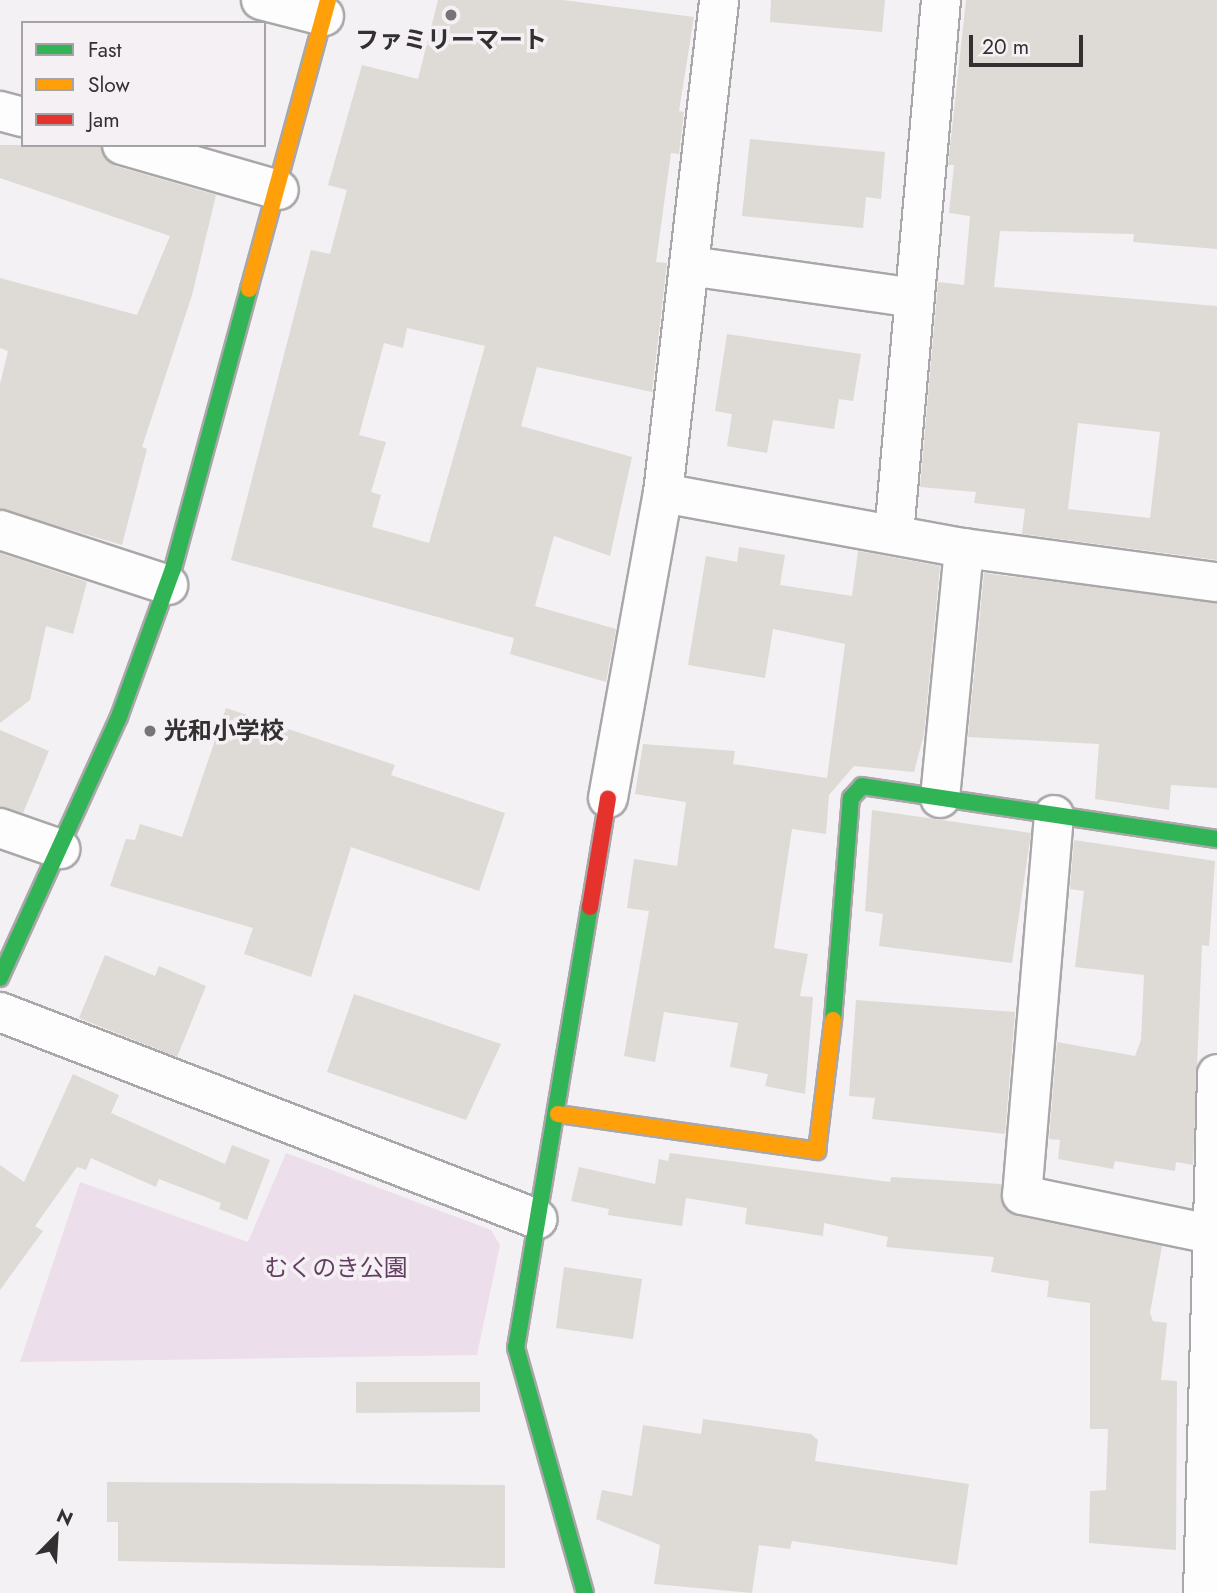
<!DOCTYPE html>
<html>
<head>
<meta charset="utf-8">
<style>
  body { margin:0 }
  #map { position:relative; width:1217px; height:1593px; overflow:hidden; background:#f3f1f3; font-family:Jost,"Noto Sans JP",sans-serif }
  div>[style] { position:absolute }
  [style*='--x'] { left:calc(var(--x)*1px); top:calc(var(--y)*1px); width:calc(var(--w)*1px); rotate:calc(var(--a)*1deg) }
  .green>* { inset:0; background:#ecdfeb }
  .building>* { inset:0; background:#dedad5 }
  .roads { filter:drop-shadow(2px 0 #a9a7a9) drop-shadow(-2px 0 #a9a7a9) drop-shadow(0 2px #a9a7a9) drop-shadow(0 -2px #a9a7a9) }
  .street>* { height:38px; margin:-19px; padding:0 19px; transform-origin:19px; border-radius:19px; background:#fdfdfd }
  .fast>* { height:16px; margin:-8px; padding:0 8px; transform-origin:8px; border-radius:8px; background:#30b455 }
  .slow>* { height:16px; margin:-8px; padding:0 8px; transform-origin:8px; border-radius:8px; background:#ff9f0a }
  .jam>* { height:16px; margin:-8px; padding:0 8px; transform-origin:8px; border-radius:8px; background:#e5322d }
  .dots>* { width:19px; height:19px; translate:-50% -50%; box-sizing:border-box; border:4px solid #f4f0f4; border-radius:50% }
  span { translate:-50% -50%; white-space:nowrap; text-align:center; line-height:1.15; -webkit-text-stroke:7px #f4f0f4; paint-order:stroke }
  .poi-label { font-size:24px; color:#323031; font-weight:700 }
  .left { translate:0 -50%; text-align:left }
  .park-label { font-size:24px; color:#653f63 }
  .legend { position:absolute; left:21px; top:21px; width:245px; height:126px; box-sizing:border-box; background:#f4f0f4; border:2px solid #a6a3a6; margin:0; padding:9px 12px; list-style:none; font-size:21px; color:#323031 }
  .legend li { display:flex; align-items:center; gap:14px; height:35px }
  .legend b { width:35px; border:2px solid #a6a3a6 }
  .north { position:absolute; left:21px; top:1502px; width:70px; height:70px; -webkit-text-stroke:5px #f4f0f4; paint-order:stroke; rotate:24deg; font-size:19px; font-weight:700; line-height:28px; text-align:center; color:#323031 }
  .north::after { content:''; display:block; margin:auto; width:24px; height:32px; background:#323031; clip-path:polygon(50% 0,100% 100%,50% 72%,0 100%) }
  .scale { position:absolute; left:969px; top:35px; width:114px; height:32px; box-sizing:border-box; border:4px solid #323031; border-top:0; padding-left:9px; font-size:21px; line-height:24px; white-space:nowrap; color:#323031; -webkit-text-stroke:5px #f4f0f4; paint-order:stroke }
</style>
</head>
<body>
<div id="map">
  <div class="green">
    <i style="clip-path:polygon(286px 1153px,491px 1230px,500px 1245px,477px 1355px,20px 1362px,80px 1182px,248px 1242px)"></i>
  </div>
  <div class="building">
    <i style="clip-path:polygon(evenodd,438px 0,563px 0,694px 17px,679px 111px,684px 112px,679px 154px,671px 153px,656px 262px,667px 263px,652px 392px,537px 367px,521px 426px,632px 457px,610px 556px,554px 536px,535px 606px,616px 629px,606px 682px,510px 654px,514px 638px,231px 560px,311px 250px,330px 254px,347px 190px,328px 185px,362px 65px,418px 79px,438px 0,407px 328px,485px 346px,429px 543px,372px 527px,381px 495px,371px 492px,386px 442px,359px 435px,384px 343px,403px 348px,407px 328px)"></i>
    <i style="clip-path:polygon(771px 0,885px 0,882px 32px,770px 22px)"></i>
    <i style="clip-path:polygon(evenodd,966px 0,1217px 0,1217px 249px,1133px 242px,1134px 234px,1000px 231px,994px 287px,1217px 306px,1217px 560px,1022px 534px,1025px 509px,974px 503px,976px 492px,920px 487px,938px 282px,964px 285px,970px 216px,949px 213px,954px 165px,948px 165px,966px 0,1078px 423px,1160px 432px,1150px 518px,1068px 509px,1078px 423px)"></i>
    <i style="clip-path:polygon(750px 139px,885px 152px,881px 199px,866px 197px,863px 228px,742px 216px)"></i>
    <i style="clip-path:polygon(0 145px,101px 145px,115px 166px,216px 195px,192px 295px,142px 447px,147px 449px,122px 545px,0 509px,0 384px,8px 351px,0 348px,0 278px,137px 315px,170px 236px,0 178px)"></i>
    <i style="clip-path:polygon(727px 334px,861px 354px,853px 401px,839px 399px,834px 429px,773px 420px,767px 453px,727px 446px,732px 414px,715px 411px)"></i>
    <i style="clip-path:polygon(739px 547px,785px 555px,780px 585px,852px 596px,858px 551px,940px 566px,924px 734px,914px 772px,854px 766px,829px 795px,826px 834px,792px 829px,774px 948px,808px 954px,800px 996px,813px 997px,805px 1094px,765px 1086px,768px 1074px,730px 1067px,738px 1023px,664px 1012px,655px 1062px,624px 1056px,649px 911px,627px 908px,634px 859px,677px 866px,686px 802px,635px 794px,643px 744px,735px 751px,733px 764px,827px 778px,845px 644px,773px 629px,765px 678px,688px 665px,706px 556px,737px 562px)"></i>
    <i style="clip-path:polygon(0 553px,87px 582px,73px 634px,46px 626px,30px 700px,0 723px)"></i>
    <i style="clip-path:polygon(984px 573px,1217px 603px,1217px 788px,1171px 785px,1169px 810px,1095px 799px,1099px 744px,968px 737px)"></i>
    <i style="clip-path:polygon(226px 708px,395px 765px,391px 775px,505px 813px,479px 891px,351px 847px,311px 977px,244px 954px,253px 928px,110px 886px,126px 839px,135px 840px,140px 824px,182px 837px)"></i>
    <i style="clip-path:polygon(0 730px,49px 751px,23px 813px,0 807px)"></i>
    <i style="clip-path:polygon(872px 810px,1031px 833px,1012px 963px,879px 946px,883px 914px,865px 911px)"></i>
    <i style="clip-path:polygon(1074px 840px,1215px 861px,1209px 946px,1202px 945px,1193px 1165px,1176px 1162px,1175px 1171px,1115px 1161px,1113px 1169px,1058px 1159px,1060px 1140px,1049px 1139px,1057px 1042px,1135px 1056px,1141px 1040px,1144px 975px,1075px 967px,1084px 891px,1070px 889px)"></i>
    <i style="clip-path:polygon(105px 955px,155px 976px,159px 966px,206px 986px,177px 1057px,79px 1018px)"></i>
    <i style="clip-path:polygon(354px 994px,501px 1044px,466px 1120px,327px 1072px)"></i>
    <i style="clip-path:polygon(856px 1000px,1015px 1012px,1005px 1134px,872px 1119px,875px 1098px,849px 1096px)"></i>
    <i style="clip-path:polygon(73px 1074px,119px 1095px,111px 1113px,225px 1164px,232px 1145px,270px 1160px,247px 1220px,219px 1209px,221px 1203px,159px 1179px,156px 1187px,91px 1158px,86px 1170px,77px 1167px,35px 1226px,43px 1231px,0 1290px,0 1165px,24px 1182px)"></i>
    <i style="clip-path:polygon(670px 1153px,890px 1182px,891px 1177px,1001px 1184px,1002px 1204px,1017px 1216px,1162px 1246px,1150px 1313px,1153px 1321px,1167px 1323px,1161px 1380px,1177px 1381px,1176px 1550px,1089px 1543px,1090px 1491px,1106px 1490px,1108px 1429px,1090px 1429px,1090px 1303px,1047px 1297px,1049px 1281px,991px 1272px,994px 1257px,886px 1247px,888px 1237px,824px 1223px,823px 1236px,745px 1224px,747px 1208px,686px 1198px,682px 1226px,608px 1215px,609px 1209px,571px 1201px,579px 1167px,655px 1184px,659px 1159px,668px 1161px)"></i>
    <i style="clip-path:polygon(564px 1267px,642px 1279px,633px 1339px,556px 1328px)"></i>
    <i style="clip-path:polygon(356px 1382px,480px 1382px,480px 1412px,356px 1413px)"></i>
    <i style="clip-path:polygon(703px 1419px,811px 1434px,818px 1440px,815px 1461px,969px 1484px,957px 1565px,792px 1541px,790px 1549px,759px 1545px,752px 1593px,654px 1584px,660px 1545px,596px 1519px,602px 1490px,632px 1496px,643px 1425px,701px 1434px)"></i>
    <i style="clip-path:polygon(107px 1482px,505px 1485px,505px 1568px,118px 1561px,118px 1522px,107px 1522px)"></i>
  </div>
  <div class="roads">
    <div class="street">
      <i style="--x:261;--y:0;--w:65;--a:14.3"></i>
      <i style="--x:0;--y:111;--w:24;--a:15"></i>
      <i style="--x:122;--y:145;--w:163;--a:16"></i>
      <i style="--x:690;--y:266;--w:226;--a:8.1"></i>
      <i style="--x:663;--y:493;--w:306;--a:10.4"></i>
      <i style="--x:964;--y:548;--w:255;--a:7.7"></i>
      <i style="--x:0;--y:530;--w:177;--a:18.1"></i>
      <i style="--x:894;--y:534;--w:536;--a:-84.97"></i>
      <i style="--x:608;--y:798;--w:310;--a:-79.8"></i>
      <i style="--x:663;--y:493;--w:496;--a:-83.5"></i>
      <i style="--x:940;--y:798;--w:251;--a:-84.5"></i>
      <i style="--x:1054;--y:815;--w:381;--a:94.8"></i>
      <i style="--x:1022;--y:1195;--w:193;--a:11.7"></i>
      <i style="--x:0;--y:828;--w:64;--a:19.3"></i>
      <i style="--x:0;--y:1012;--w:576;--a:21.08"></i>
      <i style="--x:1203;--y:1593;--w:519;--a:-88.45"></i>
    </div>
    <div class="fast">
      <i style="--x:0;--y:978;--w:287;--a:-65.5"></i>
      <i style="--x:119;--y:717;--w:158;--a:-70"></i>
      <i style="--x:173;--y:569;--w:290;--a:-74.8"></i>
      <i style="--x:833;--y:1020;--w:223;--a:-85.4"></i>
      <i style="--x:851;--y:798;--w:16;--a:-47"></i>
      <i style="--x:862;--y:786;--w:359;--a:8.5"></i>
      <i style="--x:585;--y:1593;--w:255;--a:-105.7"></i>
      <i style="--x:516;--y:1348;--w:447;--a:-80.5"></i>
    </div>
    <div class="slow">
      <i style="--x:249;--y:289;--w:300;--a:-74.7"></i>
      <i style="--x:558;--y:1114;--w:262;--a:8.1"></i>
      <i style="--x:817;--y:1151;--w:132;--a:-83"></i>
    </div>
    <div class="jam">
      <i style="--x:590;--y:907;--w:110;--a:-80.6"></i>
    </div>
  </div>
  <div class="dots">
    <i style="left:451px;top:15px;background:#767475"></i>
    <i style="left:150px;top:731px;background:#767475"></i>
  </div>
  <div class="poi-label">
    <span style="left:451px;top:40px">ファミリーマート</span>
    <span class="left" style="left:164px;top:731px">光和小学校</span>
  </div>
  <div class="park-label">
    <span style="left:336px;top:1268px">むくのき公園</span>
  </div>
  <ul class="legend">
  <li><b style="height:9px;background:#30b455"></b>Fast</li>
  <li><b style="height:9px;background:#ff9f0a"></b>Slow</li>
  <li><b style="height:9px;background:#e5322d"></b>Jam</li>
  </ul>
  <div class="north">N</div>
  <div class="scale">20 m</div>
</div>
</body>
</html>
